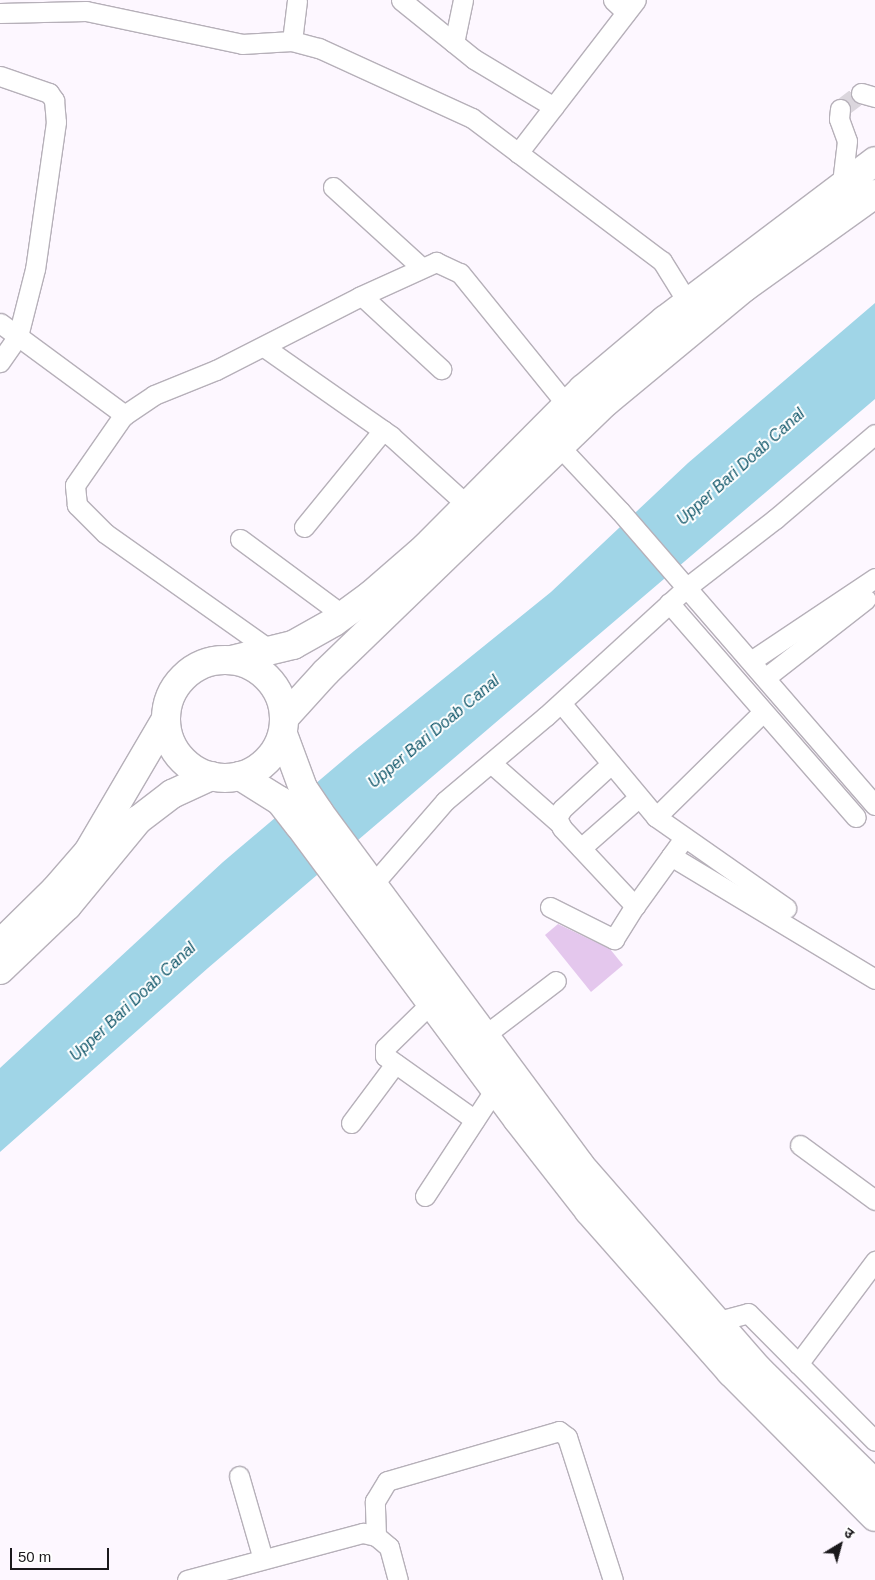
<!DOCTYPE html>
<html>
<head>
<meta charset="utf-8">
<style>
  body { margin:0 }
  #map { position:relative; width:875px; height:1580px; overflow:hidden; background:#fdf7ff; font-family:Arial,"Noto Sans Devanagari",sans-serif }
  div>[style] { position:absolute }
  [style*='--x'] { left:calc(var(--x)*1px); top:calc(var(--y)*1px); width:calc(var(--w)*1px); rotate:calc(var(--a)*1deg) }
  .water>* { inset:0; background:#a0d5e7 }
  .building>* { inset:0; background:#e4c7ed }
  .minor-tunnel>* { height:19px; margin-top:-9.5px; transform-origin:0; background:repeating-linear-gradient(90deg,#dbd6dd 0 19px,transparent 0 28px) }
  .roads { filter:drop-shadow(1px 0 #b6b0b9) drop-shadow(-1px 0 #b6b0b9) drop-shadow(0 1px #b6b0b9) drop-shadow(0 -1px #b6b0b9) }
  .minor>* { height:19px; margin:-9.5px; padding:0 9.5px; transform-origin:9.5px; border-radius:9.5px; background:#fff }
  .highway>* { height:28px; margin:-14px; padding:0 14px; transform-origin:14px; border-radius:14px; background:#fff }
  .highway>.ring { margin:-14px; padding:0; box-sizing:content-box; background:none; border:28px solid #fff; border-radius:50% }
  span { translate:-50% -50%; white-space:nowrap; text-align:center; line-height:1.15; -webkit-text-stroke:4px #fff; paint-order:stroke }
  .water-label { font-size:16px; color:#13596c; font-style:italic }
  .north { position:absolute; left:815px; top:1520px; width:50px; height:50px; -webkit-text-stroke:4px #fff; paint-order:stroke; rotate:37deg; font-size:14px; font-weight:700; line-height:20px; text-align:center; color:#1b191c }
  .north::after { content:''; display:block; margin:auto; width:18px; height:22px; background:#1b191c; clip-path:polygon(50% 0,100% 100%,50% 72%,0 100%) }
  .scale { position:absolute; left:10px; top:1548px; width:99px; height:22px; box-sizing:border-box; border:2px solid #1b191c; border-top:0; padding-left:6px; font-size:15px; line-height:18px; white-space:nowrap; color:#1b191c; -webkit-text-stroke:4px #fff; paint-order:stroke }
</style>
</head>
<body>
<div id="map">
  <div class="water">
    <i style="clip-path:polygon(875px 303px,875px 399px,208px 968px,0 1152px,0 1068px,223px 862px,354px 751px,551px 592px,688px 463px)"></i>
  </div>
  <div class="building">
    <i style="clip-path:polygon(558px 924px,610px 949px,623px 965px,591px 992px,545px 935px)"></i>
  </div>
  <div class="minor-tunnel">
    <i style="--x:840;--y:109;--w:26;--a:-37"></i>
  </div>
  <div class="roads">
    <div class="minor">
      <i style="--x:401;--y:0;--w:94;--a:38.9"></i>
      <i style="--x:474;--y:59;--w:93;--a:31"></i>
      <i style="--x:613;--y:0;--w:18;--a:43"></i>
      <i style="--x:0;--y:13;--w:86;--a:-1.3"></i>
      <i style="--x:86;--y:11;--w:159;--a:11.9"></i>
      <i style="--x:242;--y:44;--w:50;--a:-3.4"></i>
      <i style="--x:292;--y:41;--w:28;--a:15"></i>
      <i style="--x:319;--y:48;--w:168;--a:24.6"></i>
      <i style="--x:472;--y:118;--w:238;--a:37"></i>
      <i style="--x:662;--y:261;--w:49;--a:58.2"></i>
      <i style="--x:292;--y:41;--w:41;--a:-83"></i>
      <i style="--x:454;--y:43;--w:44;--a:-78.2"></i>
      <i style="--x:0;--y:76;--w:52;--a:19.1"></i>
      <i style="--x:49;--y:93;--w:9;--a:54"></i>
      <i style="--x:54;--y:100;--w:22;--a:85"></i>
      <i style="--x:56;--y:122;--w:148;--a:98.1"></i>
      <i style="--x:35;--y:269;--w:69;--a:104.2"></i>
      <i style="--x:18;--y:336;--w:32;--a:125"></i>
      <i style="--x:861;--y:93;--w:15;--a:16"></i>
      <i style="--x:840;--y:109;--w:10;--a:96"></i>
      <i style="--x:839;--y:119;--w:23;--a:70"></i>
      <i style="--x:847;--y:141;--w:42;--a:96.8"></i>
      <i style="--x:518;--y:153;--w:193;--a:-52.4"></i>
      <i style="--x:333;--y:187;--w:120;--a:42.3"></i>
      <i style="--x:362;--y:296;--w:108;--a:42.7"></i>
      <i style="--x:0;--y:323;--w:155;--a:36.4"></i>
      <i style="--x:264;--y:347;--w:155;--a:35"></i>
      <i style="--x:391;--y:436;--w:103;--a:42.2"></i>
      <i style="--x:559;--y:446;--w:89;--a:46.8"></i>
      <i style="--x:620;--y:511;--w:389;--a:49.1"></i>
      <i style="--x:304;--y:527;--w:125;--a:-50.8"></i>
      <i style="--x:240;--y:539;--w:129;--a:36.5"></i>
      <i style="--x:669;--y:603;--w:284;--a:48.9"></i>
      <i style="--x:273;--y:652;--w:206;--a:-144.7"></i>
      <i style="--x:105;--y:533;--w:40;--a:-135"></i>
      <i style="--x:77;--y:505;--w:20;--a:-96"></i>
      <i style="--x:75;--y:485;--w:84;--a:-55.2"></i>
      <i style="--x:123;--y:416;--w:37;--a:-34"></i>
      <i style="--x:154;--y:395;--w:67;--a:-22"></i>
      <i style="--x:216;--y:370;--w:161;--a:-27"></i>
      <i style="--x:359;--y:297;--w:85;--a:-24.4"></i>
      <i style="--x:436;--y:262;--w:26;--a:25"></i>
      <i style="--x:460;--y:273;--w:170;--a:51"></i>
      <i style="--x:751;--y:661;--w:149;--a:-33.8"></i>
      <i style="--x:765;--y:678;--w:128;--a:-38"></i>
      <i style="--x:561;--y:703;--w:148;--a:50.2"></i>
      <i style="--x:656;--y:817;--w:159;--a:35"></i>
      <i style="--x:491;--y:763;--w:91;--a:41.4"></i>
      <i style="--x:611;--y:764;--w:67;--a:137.4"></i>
      <i style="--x:562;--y:809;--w:10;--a:119"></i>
      <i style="--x:557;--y:818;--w:11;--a:63"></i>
      <i style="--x:562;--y:828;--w:107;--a:46.9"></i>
      <i style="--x:635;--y:906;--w:84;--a:-54.2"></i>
      <i style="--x:656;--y:817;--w:150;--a:-44.5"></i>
      <i style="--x:581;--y:848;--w:76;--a:-41.3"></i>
      <i style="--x:671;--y:856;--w:238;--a:31.1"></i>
      <i style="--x:374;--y:883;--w:108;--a:-49.1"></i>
      <i style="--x:445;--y:801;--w:132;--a:-40.1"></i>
      <i style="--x:546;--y:716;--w:190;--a:-42.4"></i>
      <i style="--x:686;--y:588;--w:113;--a:-37.8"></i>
      <i style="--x:775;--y:519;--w:131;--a:-40.4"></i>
      <i style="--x:550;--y:907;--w:72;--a:26.6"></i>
      <i style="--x:614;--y:939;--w:39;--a:-58"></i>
      <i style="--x:431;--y:1003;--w:64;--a:135.6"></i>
      <i style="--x:385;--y:1048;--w:8;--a:90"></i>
      <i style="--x:385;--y:1056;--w:110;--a:35.4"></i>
      <i style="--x:485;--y:1035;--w:89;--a:-37.3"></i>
      <i style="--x:351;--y:1123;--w:74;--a:-53.3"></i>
      <i style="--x:800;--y:1145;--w:93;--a:36.3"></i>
      <i style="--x:425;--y:1196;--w:128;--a:-56.8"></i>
      <i style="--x:715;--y:1322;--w:34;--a:-15"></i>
      <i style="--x:748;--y:1313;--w:180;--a:45.2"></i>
      <i style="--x:798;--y:1364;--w:129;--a:-53.2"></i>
      <i style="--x:239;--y:1476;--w:86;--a:73.9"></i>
      <i style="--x:376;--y:1536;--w:35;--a:-92"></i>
      <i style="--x:375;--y:1501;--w:23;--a:-59"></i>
      <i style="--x:387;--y:1481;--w:179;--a:-16.2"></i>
      <i style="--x:559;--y:1431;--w:10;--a:37"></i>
      <i style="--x:567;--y:1437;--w:150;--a:72.2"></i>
      <i style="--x:187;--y:1580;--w:182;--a:-15"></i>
      <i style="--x:363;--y:1533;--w:13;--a:13"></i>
      <i style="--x:376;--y:1536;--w:17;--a:40"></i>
      <i style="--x:389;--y:1547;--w:34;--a:75"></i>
    </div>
    <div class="highway">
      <i class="ring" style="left:166px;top:660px;width:90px;height:90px"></i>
      <i style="--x:231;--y:660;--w:64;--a:-13.6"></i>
      <i style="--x:293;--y:645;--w:47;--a:-29.3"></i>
      <i style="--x:334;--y:622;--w:46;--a:-36.1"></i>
      <i style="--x:371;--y:595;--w:72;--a:-41"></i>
      <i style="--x:425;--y:548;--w:224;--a:-45.2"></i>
      <i style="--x:583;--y:389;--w:107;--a:-40.1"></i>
      <i style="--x:665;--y:320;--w:263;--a:-37.1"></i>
      <i style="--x:285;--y:717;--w:61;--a:-47.7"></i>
      <i style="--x:326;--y:672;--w:390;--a:-44"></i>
      <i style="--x:607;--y:401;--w:179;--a:-39.6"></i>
      <i style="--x:745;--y:287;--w:160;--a:-35.6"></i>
      <i style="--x:283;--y:734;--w:58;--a:69.7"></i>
      <i style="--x:303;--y:788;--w:29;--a:56"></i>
      <i style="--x:319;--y:812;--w:438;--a:53.5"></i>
      <i style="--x:579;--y:1164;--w:274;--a:48.9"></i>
      <i style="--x:759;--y:1370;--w:163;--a:44.5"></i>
      <i style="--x:240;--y:776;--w:47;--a:32"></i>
      <i style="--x:280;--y:801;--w:31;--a:52"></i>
      <i style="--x:299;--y:825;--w:367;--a:53.4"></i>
      <i style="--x:518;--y:1120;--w:115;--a:52"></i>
      <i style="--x:589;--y:1211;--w:215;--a:48.6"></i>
      <i style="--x:731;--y:1372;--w:204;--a:45.2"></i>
      <i style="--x:0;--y:944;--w:77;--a:-44.5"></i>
      <i style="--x:55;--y:890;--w:50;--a:-49"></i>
      <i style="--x:88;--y:852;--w:154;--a:-59.6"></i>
      <i style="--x:0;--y:970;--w:93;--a:-43.7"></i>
      <i style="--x:67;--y:906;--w:112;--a:-50.5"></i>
      <i style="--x:138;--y:820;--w:43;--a:-37.4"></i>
      <i style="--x:172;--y:794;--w:43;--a:-24.8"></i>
    </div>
  </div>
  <div class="water-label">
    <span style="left:741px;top:467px;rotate:-42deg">Upper Bari Doab Canal</span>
    <span style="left:434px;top:732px;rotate:-40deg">Upper Bari Doab Canal</span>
    <span style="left:133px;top:1002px;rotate:-43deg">Upper Bari Doab Canal</span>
  </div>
  <div class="north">उ</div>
  <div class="scale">50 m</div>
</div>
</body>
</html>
